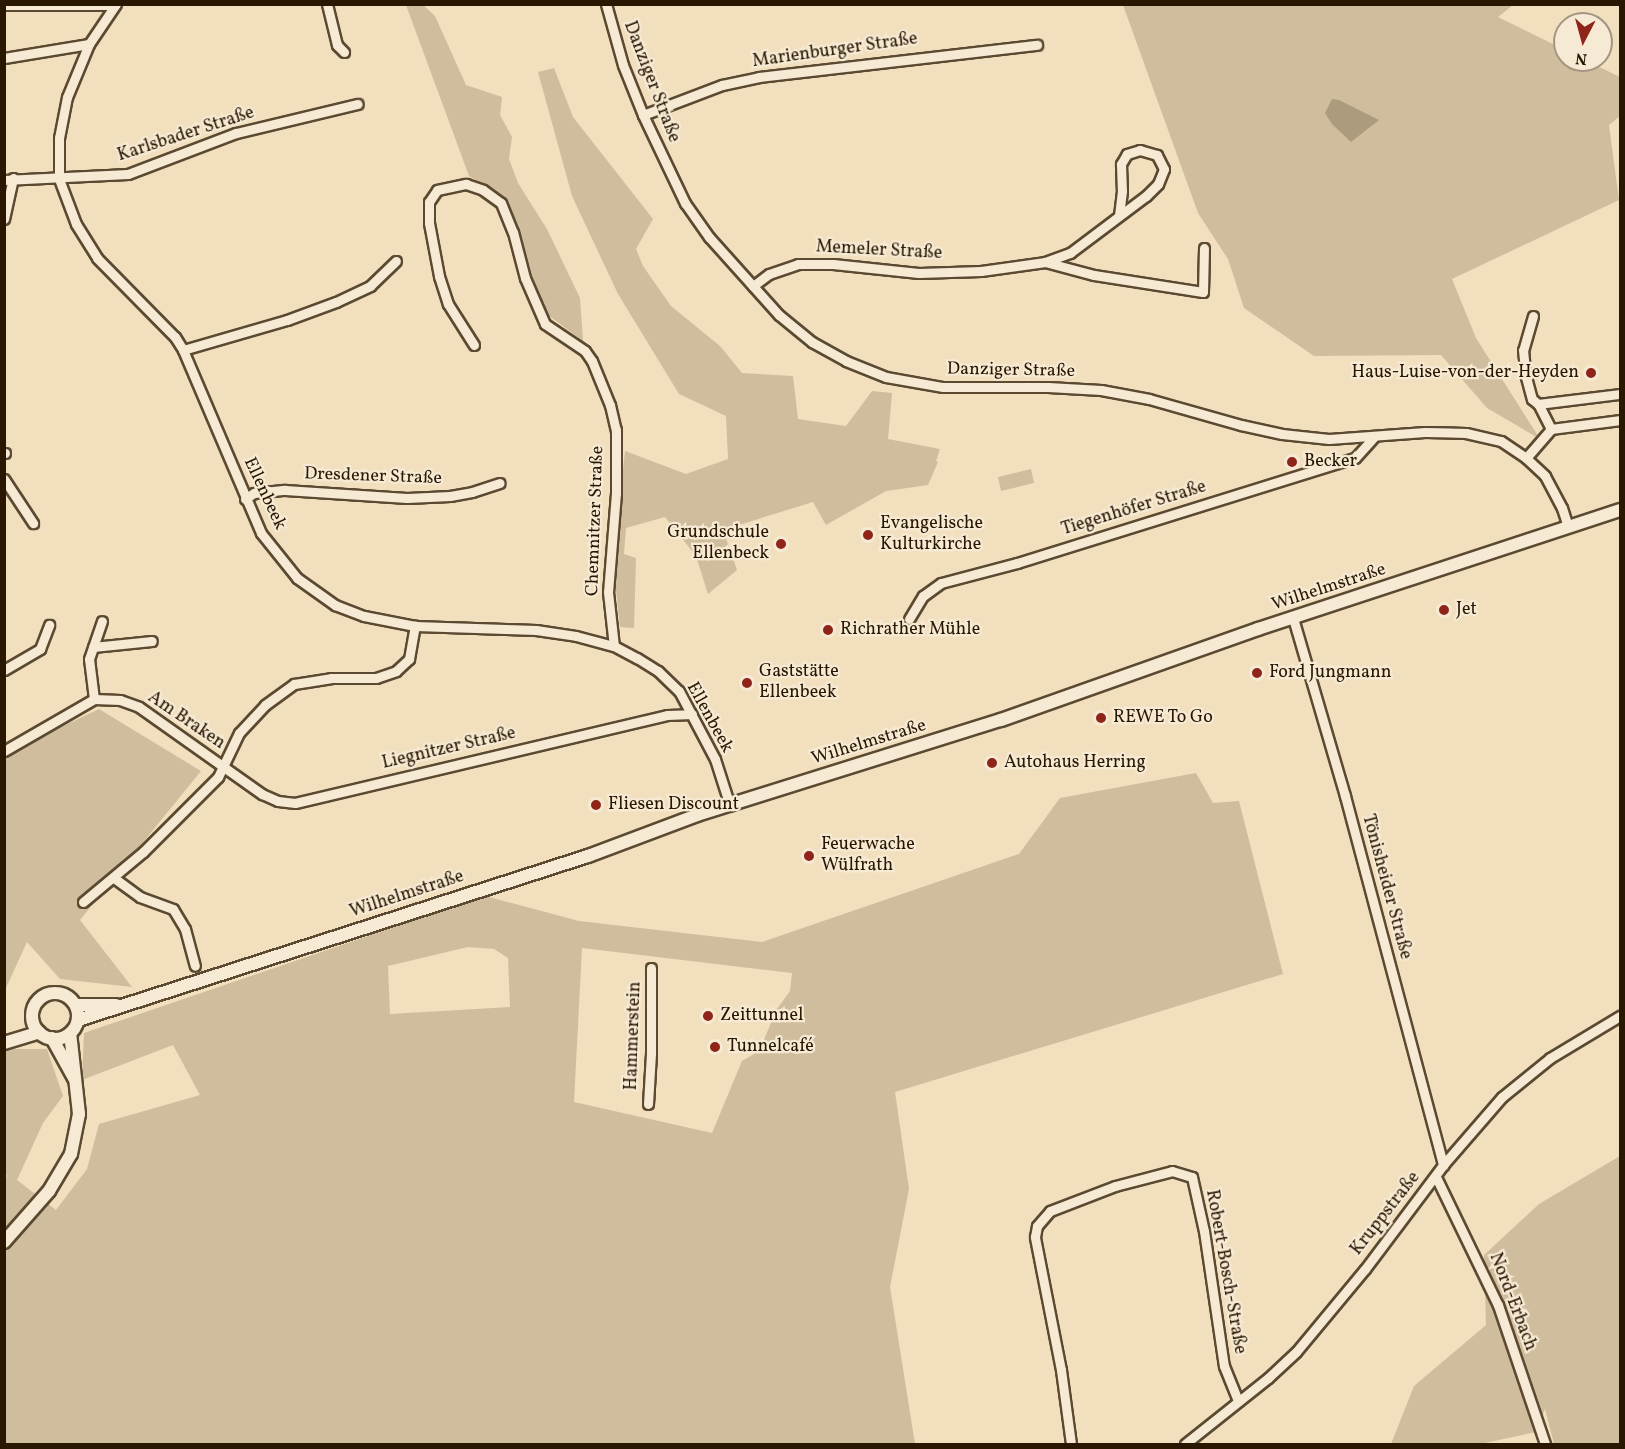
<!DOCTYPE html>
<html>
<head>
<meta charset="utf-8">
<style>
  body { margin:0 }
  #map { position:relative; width:1625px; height:1449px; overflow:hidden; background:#f1dfbd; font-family:Vollkorn,serif }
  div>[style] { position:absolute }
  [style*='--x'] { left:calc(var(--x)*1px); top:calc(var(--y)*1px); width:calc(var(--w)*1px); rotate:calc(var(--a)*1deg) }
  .green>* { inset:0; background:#cfbd9d }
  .water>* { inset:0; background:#ad9b7d }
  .roads { filter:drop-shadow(2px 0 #5b4931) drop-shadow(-2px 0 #5b4931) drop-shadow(0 2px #5b4931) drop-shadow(0 -2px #5b4931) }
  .street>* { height:9px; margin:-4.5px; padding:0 4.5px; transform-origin:4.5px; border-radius:4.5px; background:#f6ead4 }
  .secondary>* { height:12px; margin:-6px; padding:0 6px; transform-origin:6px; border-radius:6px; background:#f6ead4 }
  .secondary>.ring { margin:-6px; padding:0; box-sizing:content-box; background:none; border:12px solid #f6ead4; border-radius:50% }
  .dots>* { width:16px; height:16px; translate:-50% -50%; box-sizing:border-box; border:3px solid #f6ead4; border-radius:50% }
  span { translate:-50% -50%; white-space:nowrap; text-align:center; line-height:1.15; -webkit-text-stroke:4.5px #f6ead4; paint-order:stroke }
  .street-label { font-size:18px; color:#291702 }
  .poi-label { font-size:18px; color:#291702 }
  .right { translate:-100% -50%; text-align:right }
  .left { translate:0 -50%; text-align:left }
  .frame { position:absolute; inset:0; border:6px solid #291702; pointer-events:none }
  .north { position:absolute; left:1553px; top:12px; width:60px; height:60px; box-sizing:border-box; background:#f6ead4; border:2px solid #a49680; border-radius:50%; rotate:186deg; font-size:16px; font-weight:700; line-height:24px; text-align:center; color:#291702 }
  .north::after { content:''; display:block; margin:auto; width:21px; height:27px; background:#8f2418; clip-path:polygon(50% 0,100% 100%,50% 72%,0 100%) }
</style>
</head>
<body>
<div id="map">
  <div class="green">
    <i style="clip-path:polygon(406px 5px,423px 5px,435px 16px,466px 85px,502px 97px,500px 115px,512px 137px,509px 159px,518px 183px,547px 229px,580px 298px,583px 341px,544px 312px,507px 201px,469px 176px)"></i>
    <i style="clip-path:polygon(1123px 5px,1513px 5px,1498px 17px,1565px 50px,1565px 60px,1585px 60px,1620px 77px,1620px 116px,1609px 125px,1619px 200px,1452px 279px,1476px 338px,1540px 439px,1487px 408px,1441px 355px,1314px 356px,1244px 308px,1228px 259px,1198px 213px)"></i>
    <i style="clip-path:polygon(554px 68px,573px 117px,653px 219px,636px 249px,643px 266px,671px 306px,720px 346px,742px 373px,793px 376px,798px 419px,846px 426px,872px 391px,892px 393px,888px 439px,940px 449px,936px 461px,938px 462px,928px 485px,886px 491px,826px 525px,813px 502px,723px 530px,737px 570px,708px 594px,696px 556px,665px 517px,626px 528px,624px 554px,636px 558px,634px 628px,620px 627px,613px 562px,625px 451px,686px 474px,728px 459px,726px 416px,679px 394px,618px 294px,572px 196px,538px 72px)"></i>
    <i style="clip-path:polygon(1031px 469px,1034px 483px,1001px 491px,998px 477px)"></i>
    <i style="clip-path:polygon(99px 709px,201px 771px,80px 920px,132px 987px,60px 979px,27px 942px,5px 990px,5px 754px)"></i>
    <i style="clip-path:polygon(evenodd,1196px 773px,1213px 803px,1239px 801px,1283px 974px,895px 1092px,909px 1189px,890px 1287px,915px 1444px,5px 1444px,4px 1180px,7px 1176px,4px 1168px,4px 1038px,14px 1049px,47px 1049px,63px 1096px,43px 1123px,17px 1180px,56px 1210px,87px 1169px,99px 1124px,200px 1095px,173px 1045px,82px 1080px,84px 1033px,485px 896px,579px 921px,762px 942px,1019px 854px,1060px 798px,1196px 773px,468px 947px,494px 949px,508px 958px,510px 1007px,390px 1014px,388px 966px,468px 947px,1196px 773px,582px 948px,792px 973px,790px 991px,777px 1009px,759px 1051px,742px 1061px,712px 1133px,574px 1102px,582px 948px)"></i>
    <i style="clip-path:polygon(1620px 1156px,1620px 1444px,1554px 1444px,1545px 1409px,1536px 1432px,1480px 1444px,1391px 1444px,1414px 1386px,1486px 1325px,1484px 1255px,1539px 1204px)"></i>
  </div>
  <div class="water">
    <i style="clip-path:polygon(1332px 99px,1339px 100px,1379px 120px,1351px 142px,1332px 124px,1325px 113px)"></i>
  </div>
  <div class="roads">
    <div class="street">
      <i style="--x:116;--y:4;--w:48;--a:124"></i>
      <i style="--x:89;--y:44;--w:57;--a:112.5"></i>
      <i style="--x:67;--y:97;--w:42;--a:101"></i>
      <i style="--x:59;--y:138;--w:41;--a:90"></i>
      <i style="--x:59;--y:179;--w:48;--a:69.3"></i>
      <i style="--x:76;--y:224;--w:40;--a:58"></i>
      <i style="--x:97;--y:258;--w:111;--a:45.4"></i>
      <i style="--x:175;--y:337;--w:15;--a:58"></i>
      <i style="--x:183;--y:350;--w:199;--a:66.9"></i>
      <i style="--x:261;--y:533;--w:58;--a:51.3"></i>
      <i style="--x:297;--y:578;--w:47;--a:35.4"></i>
      <i style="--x:335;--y:605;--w:31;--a:21"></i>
      <i style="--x:364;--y:616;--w:52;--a:11.1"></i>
      <i style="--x:415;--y:626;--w:121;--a:1.9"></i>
      <i style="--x:536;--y:630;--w:40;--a:8.5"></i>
      <i style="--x:576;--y:636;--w:39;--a:15"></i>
      <i style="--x:614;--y:646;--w:26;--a:28"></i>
      <i style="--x:637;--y:658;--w:25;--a:32"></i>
      <i style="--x:658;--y:671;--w:29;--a:44"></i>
      <i style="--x:679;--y:691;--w:77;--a:62.1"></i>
      <i style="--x:715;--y:759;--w:49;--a:72.3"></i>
      <i style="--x:327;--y:4;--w:42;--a:76.3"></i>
      <i style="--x:337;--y:45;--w:10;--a:45"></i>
      <i style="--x:606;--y:4;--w:63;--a:74.4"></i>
      <i style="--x:623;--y:65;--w:54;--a:68.2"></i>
      <i style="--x:643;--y:115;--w:98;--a:64.5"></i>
      <i style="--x:685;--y:203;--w:42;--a:54.8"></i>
      <i style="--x:709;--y:237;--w:105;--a:48.1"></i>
      <i style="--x:779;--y:315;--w:43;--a:39.3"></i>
      <i style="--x:812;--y:342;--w:39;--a:29"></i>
      <i style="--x:846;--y:361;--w:43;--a:21.8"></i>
      <i style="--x:886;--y:377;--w:58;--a:10"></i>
      <i style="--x:943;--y:387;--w:105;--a:0"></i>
      <i style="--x:1048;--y:387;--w:53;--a:3.2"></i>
      <i style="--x:1101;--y:390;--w:49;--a:10.6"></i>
      <i style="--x:1149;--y:399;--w:96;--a:15.8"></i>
      <i style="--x:1241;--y:425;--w:42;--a:12.4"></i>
      <i style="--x:1282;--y:434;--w:47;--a:6.1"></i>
      <i style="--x:1329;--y:439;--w:96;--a:-4.2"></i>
      <i style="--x:1425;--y:432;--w:41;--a:1.4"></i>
      <i style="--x:1466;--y:433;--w:36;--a:13"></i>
      <i style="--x:1501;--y:441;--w:30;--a:34"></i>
      <i style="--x:1526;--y:458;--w:26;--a:43"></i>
      <i style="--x:1545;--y:476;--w:36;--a:62"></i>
      <i style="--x:1562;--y:508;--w:20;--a:72"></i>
      <i style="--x:4;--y:5;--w:111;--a:0"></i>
      <i style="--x:4;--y:58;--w:86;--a:-9.4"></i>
      <i style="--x:643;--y:115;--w:85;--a:-20.8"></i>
      <i style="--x:722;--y:85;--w:38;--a:-12"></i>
      <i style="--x:759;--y:77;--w:280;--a:-6.6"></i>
      <i style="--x:4;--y:180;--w:124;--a:-2.8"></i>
      <i style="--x:128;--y:174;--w:116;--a:-20.8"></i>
      <i style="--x:236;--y:133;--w:125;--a:-13.4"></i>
      <i style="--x:4;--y:219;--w:42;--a:-77.6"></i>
      <i style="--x:1045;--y:262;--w:27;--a:-20"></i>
      <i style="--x:1070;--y:253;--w:95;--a:-36.9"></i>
      <i style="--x:1146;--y:196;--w:17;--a:-45"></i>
      <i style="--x:1158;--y:184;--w:16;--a:-68"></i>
      <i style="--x:1164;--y:169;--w:16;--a:-117"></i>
      <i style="--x:1157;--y:155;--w:18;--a:-164"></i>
      <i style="--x:1140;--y:150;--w:14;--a:163"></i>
      <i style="--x:1127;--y:154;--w:12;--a:121"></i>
      <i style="--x:1121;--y:164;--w:27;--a:88"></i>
      <i style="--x:1122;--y:191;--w:24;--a:97"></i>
      <i style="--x:753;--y:286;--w:20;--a:-37"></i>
      <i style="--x:769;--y:274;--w:31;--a:-19"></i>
      <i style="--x:798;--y:264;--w:35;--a:0"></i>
      <i style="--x:833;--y:264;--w:86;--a:6"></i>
      <i style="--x:919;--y:273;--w:62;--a:-1.8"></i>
      <i style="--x:981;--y:271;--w:65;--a:-8"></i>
      <i style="--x:1045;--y:262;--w:51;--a:14.9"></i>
      <i style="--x:1094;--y:275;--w:110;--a:8.9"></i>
      <i style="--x:1203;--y:292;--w:44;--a:-88.7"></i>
      <i style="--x:1533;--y:316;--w:35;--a:106"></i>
      <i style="--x:1523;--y:350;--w:27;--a:84"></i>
      <i style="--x:1526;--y:377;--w:23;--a:75"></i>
      <i style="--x:1532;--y:399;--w:8;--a:40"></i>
      <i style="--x:474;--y:345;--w:49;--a:-122.4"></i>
      <i style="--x:448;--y:304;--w:29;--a:-108"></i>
      <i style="--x:439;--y:276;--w:54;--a:-100.7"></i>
      <i style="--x:429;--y:223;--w:21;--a:-90"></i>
      <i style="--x:429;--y:202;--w:14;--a:-56"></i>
      <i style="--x:437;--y:190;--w:30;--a:-12"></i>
      <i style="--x:466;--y:184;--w:18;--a:19"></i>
      <i style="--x:483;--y:190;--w:22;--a:36"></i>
      <i style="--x:501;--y:203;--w:31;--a:68"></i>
      <i style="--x:513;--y:232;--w:48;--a:75.4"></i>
      <i style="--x:525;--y:278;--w:50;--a:66.5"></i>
      <i style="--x:545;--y:324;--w:48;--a:34"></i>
      <i style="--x:585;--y:351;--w:12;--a:55"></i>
      <i style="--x:592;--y:361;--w:48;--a:67.8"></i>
      <i style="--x:610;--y:405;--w:26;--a:77"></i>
      <i style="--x:616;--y:430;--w:63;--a:90"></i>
      <i style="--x:616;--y:493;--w:99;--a:94.6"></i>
      <i style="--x:608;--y:592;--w:54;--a:83.7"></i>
      <i style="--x:183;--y:350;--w:108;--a:-16.1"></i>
      <i style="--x:287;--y:320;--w:52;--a:-20.2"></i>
      <i style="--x:336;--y:302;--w:38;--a:-25"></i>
      <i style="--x:370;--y:286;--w:36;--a:-44"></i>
      <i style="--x:1551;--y:429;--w:70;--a:-7.4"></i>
      <i style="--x:4;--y:453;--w:1;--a:0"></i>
      <i style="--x:1526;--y:458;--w:38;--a:-49"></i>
      <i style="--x:1551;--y:429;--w:28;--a:-117"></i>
      <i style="--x:1538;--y:404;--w:83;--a:-7"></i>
      <i style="--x:4;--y:479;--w:53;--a:56.6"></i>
      <i style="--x:245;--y:499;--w:11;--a:-34"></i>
      <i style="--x:254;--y:493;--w:31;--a:-6"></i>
      <i style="--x:285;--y:490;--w:122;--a:3.8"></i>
      <i style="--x:407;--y:498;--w:43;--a:-2.7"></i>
      <i style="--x:450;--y:496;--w:22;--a:-10"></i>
      <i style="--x:472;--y:492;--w:29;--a:-18"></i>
      <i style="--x:1293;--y:618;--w:185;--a:73.7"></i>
      <i style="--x:1345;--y:796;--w:382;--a:75.1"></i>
      <i style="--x:909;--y:619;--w:27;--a:-59"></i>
      <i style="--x:923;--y:596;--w:22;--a:-36"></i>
      <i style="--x:941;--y:583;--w:79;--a:-14.7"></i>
      <i style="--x:1017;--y:563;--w:354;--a:-17.3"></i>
      <i style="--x:1355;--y:458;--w:28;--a:-48"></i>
      <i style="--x:93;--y:647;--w:59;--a:-5.8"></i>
      <i style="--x:4;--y:670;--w:42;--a:-30.3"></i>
      <i style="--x:40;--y:649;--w:26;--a:-69"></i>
      <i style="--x:94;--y:699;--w:40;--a:-97.1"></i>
      <i style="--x:89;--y:659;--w:40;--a:-71.1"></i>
      <i style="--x:4;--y:751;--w:104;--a:-30"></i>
      <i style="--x:94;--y:699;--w:26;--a:2"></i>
      <i style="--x:120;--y:700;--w:20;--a:20"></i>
      <i style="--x:139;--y:707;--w:151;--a:35.3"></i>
      <i style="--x:262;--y:794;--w:17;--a:24"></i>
      <i style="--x:278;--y:801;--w:17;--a:7"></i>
      <i style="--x:295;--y:803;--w:382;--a:-13.3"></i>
      <i style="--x:667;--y:715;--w:25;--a:-2"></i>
      <i style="--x:114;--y:878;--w:32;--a:36"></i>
      <i style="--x:140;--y:897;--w:35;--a:20"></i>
      <i style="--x:173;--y:909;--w:23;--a:59"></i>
      <i style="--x:185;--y:929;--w:38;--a:75"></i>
      <i style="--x:83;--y:902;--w:78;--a:-39.8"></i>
      <i style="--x:143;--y:852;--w:106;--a:-45"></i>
      <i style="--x:218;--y:777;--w:49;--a:-64.5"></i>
      <i style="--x:239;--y:733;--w:38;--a:-47"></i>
      <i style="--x:265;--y:705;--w:36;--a:-36"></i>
      <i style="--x:294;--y:684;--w:37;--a:-9"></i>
      <i style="--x:331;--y:678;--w:45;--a:0"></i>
      <i style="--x:376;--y:678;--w:21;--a:-19"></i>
      <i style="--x:396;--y:671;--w:18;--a:-43"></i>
      <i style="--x:409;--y:659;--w:34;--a:-80"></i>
      <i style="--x:648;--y:1104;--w:50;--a:-86.6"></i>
      <i style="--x:651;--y:1054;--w:86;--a:-90"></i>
      <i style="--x:1436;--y:1177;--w:142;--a:64.2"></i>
      <i style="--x:1498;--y:1305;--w:147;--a:71.3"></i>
      <i style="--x:1071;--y:1444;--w:75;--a:-97.7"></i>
      <i style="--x:1061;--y:1370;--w:136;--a:-101.1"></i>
      <i style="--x:1035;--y:1237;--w:11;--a:-80"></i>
      <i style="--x:1037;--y:1226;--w:20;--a:-49"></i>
      <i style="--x:1050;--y:1211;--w:70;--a:-21"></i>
      <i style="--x:1115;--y:1186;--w:59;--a:-14.7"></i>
      <i style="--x:1172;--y:1171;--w:21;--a:17"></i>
      <i style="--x:1192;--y:1177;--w:55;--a:77.5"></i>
      <i style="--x:1204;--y:1231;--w:136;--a:81.6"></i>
      <i style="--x:1224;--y:1366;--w:38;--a:68"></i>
      <i style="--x:1185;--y:1444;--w:106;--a:-38.5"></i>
      <i style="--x:1268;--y:1378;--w:38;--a:-43"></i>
      <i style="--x:1296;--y:1352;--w:108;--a:-50.3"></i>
      <i style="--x:1365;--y:1269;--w:130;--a:-53.1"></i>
      <i style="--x:1443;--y:1165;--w:90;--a:-49.1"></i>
      <i style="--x:1502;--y:1097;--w:62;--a:-39.1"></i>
      <i style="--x:1550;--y:1058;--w:82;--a:-31"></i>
    </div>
    <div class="secondary">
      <i class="ring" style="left:32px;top:993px;width:34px;height:34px"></i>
      <i style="--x:76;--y:1005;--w:40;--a:0"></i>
      <i style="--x:78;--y:1020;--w:536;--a:-17.83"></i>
      <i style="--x:588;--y:856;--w:116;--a:-20.6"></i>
      <i style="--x:697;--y:815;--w:318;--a:-17.4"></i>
      <i style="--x:1001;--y:720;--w:273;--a:-19.5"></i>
      <i style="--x:1258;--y:629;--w:381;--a:-18.2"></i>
      <i style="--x:52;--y:1038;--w:46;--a:61.2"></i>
      <i style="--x:4;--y:1043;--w:37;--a:-17"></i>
      <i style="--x:4;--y:1242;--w:68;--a:-48.6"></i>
      <i style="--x:49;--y:1191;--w:43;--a:-59.3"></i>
      <i style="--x:71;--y:1154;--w:41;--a:-78.7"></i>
      <i style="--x:79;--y:1114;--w:81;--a:-96.3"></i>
    </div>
  </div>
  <div class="dots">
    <i style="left:1591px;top:373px;background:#8f2418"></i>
    <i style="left:1292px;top:462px;background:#8f2418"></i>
    <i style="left:868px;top:535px;background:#8f2418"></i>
    <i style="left:781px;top:544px;background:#8f2418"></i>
    <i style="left:1444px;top:610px;background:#8f2418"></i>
    <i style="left:828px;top:630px;background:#8f2418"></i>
    <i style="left:1257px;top:673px;background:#8f2418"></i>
    <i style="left:747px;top:683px;background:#8f2418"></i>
    <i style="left:1101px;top:718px;background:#8f2418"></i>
    <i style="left:992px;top:763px;background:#8f2418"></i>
    <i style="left:596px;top:805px;background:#8f2418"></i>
    <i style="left:809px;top:856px;background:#8f2418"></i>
    <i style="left:708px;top:1016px;background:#8f2418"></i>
    <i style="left:715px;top:1047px;background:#8f2418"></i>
  </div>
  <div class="street-label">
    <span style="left:835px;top:51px;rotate:-8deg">Marienburger Straße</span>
    <span style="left:651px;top:82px;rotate:69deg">Danziger Straße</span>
    <span style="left:186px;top:135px;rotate:-18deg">Karlsbader Straße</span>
    <span style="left:879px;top:251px;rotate:3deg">Memeler Straße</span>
    <span style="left:1011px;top:371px;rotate:1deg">Danziger Straße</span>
    <span style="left:373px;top:477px;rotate:2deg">Dresdener Straße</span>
    <span style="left:264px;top:494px;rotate:65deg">Ellenbeek</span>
    <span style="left:1134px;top:509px;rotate:-17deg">Tiegenhöfer Straße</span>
    <span style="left:596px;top:521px;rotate:-88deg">Chemnitzer Straße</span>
    <span style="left:1329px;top:588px;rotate:-18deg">Wilhelmstraße</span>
    <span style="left:709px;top:718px;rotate:61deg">Ellenbeek</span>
    <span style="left:186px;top:721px;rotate:34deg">Am Braken</span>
    <span style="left:869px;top:743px;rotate:-17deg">Wilhelmstraße</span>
    <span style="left:449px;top:749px;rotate:-13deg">Liegnitzer Straße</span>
    <span style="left:1386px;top:887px;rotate:75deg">Tönisheider Straße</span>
    <span style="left:407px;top:895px;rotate:-18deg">Wilhelmstraße</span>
    <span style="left:634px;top:1036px;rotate:-88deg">Hammerstein</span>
    <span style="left:1386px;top:1214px;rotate:-52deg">Kruppstraße</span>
    <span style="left:1225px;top:1272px;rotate:80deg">Robert-Bosch-Straße</span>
    <span style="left:1512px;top:1302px;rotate:69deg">Nord-Erbach</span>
  </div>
  <div class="poi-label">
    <span class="right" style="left:1579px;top:373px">Haus-Luise-von-der-Heyden</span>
    <span class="left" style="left:1304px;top:462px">Becker</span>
    <span class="left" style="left:880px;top:535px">Evangelische<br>Kulturkirche</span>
    <span class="right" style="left:769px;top:544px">Grundschule<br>Ellenbeck</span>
    <span class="left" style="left:1456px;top:610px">Jet</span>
    <span class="left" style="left:840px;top:630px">Richrather Mühle</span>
    <span class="left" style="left:759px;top:683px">Gaststätte<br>Ellenbeek</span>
    <span class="left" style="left:1269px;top:673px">Ford Jungmann</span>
    <span class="left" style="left:1113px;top:718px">REWE To Go</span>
    <span class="left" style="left:1004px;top:763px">Autohaus Herring</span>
    <span class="left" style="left:608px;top:805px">Fliesen Discount</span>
    <span class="left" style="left:821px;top:856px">Feuerwache<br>Wülfrath</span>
    <span class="left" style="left:720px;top:1016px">Zeittunnel</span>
    <span class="left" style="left:727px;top:1047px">Tunnelcafé</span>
  </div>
  <div class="frame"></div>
  <div class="north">N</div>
</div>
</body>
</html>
